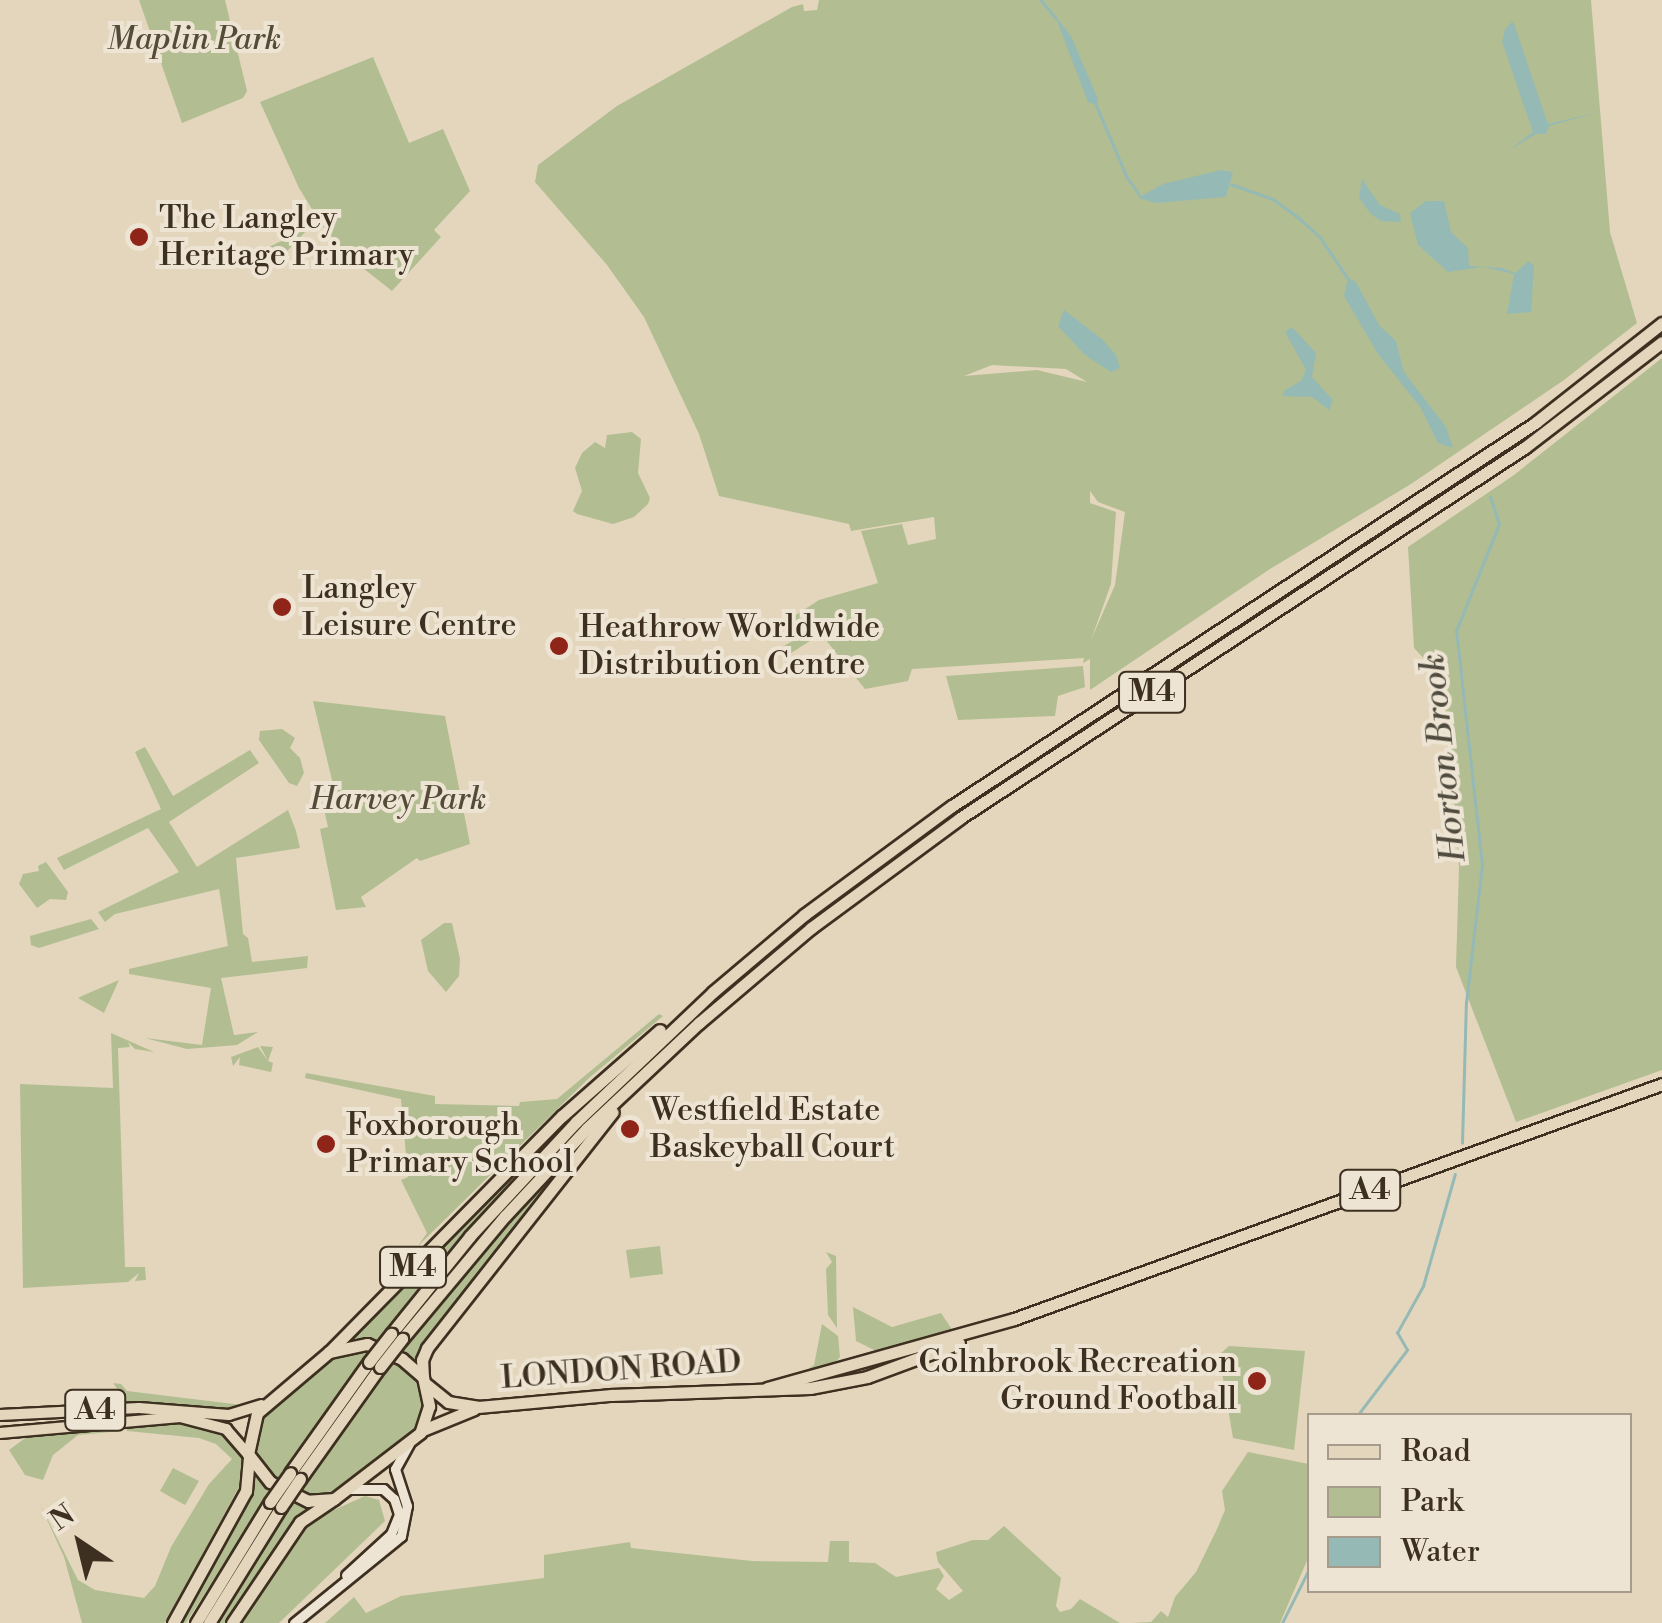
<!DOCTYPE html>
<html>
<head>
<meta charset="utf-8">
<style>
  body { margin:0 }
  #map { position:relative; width:1662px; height:1623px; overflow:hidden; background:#e3d6bc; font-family:"Libre Bodoni",serif }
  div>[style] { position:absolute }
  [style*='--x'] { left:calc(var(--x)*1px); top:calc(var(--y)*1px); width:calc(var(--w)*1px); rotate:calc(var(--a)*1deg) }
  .green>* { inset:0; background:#b2be92 }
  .water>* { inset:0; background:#95b9b4 }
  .stream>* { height:2.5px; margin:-1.25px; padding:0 1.25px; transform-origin:1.25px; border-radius:1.25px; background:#95b9b4 }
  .roads { filter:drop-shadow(2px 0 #3e3020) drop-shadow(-2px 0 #3e3020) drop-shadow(0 2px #3e3020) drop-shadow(0 -2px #3e3020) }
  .secondary>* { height:9px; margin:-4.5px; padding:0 4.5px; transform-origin:4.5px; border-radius:4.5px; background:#ede4d3 }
  .primary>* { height:10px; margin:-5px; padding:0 5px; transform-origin:5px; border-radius:5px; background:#e3d6bc }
  .trunk>* { height:11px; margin:-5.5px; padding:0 5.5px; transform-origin:5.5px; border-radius:5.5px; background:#e3d6bc }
  .motorway>* { height:11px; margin:-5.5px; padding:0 5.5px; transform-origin:5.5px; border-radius:5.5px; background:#e3d6bc }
  .bridges { filter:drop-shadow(2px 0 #3e3020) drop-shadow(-2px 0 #3e3020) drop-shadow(0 2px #3e3020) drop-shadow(0 -2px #3e3020) }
  .motorway-bridge>* { height:11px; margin:-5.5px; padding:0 5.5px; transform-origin:5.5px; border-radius:5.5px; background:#e3d6bc }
  .dots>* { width:28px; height:28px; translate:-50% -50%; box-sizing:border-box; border:5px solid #ede4d3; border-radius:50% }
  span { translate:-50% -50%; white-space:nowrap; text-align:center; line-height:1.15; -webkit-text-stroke:8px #ede4d3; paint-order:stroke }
  .shield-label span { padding:2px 8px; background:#ede4d3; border:2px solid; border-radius:8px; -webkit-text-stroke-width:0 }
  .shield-label { font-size:30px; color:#3e3020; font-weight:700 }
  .park-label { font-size:32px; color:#554c37; font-style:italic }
  .poi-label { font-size:32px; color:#3e3020 }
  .left { translate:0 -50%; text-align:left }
  .right { translate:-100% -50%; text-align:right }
  .street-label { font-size:32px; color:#3e3020 }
  .water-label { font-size:35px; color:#4f4b3e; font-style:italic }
  .legend { position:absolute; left:1307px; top:1413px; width:325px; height:180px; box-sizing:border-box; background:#ede4d3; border:2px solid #a79c8b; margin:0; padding:12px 18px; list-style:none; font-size:30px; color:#3e3020 }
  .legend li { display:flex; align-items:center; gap:20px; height:50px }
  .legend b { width:50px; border:2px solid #a79c8b }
  .north { position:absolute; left:30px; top:1493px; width:100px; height:100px; -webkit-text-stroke:8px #ede4d3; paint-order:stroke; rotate:325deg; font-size:28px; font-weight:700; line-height:40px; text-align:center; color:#3e3020 }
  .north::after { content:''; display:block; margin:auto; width:35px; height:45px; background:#3e3020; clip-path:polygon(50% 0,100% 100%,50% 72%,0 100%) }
</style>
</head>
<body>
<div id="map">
  <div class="green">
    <i style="clip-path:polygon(139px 0,225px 0,247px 91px,243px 98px,182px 123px)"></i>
    <i style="clip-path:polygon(evenodd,819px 0,1591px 0,1610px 232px,1637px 323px,1564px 380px,1411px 484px,1270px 569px,1090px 690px,1090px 659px,1083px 663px,1084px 658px,912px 669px,908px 681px,865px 689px,821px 634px,788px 655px,782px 647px,798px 638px,788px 620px,819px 600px,878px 583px,861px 531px,902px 524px,908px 545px,936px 539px,934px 517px,851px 531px,849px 524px,719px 496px,699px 434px,644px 317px,607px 265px,535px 182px,538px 165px,617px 106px,792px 7px,803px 4px,804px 11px,817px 10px,819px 0,992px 365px,1066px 369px,1087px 382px,1037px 370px,964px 376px,992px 365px,819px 0,1090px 491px,1098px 502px,1125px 512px,1115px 585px,1091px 640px,1111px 584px,1116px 512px,1090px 503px,1090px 491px)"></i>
    <i style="clip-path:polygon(373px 57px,409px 143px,443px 129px,470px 191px,434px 230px,441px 237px,392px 291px,349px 257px,321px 224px,299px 188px,260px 102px)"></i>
    <i style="clip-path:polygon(309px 228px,272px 267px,264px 266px,254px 254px)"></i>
    <i style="clip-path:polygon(1662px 358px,1662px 1070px,1516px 1122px,1456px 967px,1459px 867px,1451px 761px,1441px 677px,1414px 648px,1408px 547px,1514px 475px)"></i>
    <i style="clip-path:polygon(632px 432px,641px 439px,638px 473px,650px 498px,648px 504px,634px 517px,613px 524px,577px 514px,573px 511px,582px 491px,575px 468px,582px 453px,595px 442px,605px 448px,607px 435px)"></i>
    <i style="clip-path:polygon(1083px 666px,1085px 687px,1058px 696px,1055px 716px,958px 720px,946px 676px)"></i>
    <i style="clip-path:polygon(313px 701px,445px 716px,470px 844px,420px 861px,417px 858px,361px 897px,366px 907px,336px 910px,320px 829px,328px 827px,323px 805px,337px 801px)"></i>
    <i style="clip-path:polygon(282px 729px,295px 738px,290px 748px,300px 758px,304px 773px,297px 786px,289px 783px,259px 740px,260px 731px)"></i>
    <i style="clip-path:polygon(145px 747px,173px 796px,250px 750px,259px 763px,169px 822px,197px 867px,288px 810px,296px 831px,300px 848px,236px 858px,243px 934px,248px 938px,252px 962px,308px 956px,307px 968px,221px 978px,234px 1035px,258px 1032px,237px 1045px,187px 1049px,145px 1038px,202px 1045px,211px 988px,129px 974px,129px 969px,228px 946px,219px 889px,115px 914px,105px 922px,98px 912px,179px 872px,148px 828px,64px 870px,57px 858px,161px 809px,135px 752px)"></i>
    <i style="clip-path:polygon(46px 862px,68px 892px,66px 900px,50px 899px,37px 908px,19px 884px,23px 874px,39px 871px,38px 866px)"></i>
    <i style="clip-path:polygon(91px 919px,99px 929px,39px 948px,31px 945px,30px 936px)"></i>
    <i style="clip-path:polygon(444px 923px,452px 923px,460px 959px,459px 976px,446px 992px,428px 971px,421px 940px)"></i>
    <i style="clip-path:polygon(119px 980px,104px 1013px,78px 998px,84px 995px)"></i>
    <i style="clip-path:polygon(659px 1014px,663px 1016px,589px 1078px,418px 1246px,427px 1233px,401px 1180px,408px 1177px,401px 1099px,305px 1078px,306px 1073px,435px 1096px,435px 1104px,519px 1106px,520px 1102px,557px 1099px)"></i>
    <i style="clip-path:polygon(111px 1033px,154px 1052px,135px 1049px,128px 1042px,130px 1047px,118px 1048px,125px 1267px,145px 1267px,146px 1280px,135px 1281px,139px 1273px,128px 1282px,23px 1288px,20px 1084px,113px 1088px)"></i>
    <i style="clip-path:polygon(260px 1046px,273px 1047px,268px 1061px,273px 1063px,271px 1072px,239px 1065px,240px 1057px,233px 1066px,231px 1057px,258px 1047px,268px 1061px)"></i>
    <i style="clip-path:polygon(553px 1134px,441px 1259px,376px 1343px,350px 1340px)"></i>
    <i style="clip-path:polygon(567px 1160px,416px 1363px,399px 1353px,489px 1246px)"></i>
    <i style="clip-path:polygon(660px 1246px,663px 1274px,630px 1278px,626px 1250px)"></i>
    <i style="clip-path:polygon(826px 1252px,836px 1256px,837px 1328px,828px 1315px,826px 1269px,832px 1262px)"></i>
    <i style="clip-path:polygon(853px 1307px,892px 1327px,941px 1313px,953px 1331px,882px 1354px,856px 1341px)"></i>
    <i style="clip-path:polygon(822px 1324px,838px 1336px,840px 1357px,834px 1364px,804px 1372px,814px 1365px)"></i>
    <i style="clip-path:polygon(1229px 1346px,1305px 1351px,1294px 1450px,1233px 1438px,1219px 1355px)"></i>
    <i style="clip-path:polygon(371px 1349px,276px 1482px,254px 1454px,260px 1415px,332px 1357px,341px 1351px)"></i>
    <i style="clip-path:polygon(394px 1359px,417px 1377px,425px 1400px,416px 1430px,335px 1494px,310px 1496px,299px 1492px)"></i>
    <i style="clip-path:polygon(113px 1383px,121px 1384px,127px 1391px,242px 1405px,262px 1398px,232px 1411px,128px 1404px)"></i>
    <i style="clip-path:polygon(178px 1420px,229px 1435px,241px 1452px,245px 1476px,165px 1623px,82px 1623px,64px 1557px,39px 1502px,78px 1580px,95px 1590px,144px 1598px,155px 1586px,171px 1547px,209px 1484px,232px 1459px,216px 1444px,199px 1438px,127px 1431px,126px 1424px)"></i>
    <i style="clip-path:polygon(123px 1424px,123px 1431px,78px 1435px,53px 1455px,43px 1480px,25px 1475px,9px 1450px,32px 1433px)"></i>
    <i style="clip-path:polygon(1248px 1452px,1309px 1464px,1309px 1556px,1280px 1623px,1131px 1623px,1151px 1622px,1161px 1611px,1168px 1617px,1175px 1597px,1196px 1572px,1217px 1529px,1225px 1510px,1222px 1491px)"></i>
    <i style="clip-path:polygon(173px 1468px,199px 1481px,185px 1505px,160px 1491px)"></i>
    <i style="clip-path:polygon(257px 1477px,272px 1488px,186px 1623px,177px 1623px)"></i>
    <i style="clip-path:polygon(365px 1496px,379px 1500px,385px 1521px,279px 1623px,238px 1623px,305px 1523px)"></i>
    <i style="clip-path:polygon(293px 1500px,312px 1505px,298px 1517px,225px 1623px,219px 1623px)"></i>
    <i style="clip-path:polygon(1004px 1526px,1061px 1578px,1056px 1606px,1060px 1612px,1071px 1609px,1080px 1599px,1120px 1623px,325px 1623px,354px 1597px,366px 1613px,401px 1596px,544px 1578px,544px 1555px,630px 1542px,631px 1548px,752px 1561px,828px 1562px,830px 1541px,849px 1541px,849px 1562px,875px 1563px,896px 1577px,939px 1568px,944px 1576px,936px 1589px,949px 1600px,963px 1591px,938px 1562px,936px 1552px,973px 1540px,988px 1540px)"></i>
  </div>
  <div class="water">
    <i style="clip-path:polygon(1055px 16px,1071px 36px,1098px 99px,1096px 105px,1088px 102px)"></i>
    <i style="clip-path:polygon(1513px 21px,1548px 124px,1599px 112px,1549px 126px,1546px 134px,1536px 134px,1508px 151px,1533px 132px,1502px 42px,1505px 29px)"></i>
    <i style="clip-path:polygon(1221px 170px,1233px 172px,1226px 197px,1156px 203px,1138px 198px,1163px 184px)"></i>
    <i style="clip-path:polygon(1362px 179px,1380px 205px,1400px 214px,1401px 222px,1381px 221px,1371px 214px,1359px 198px)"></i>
    <i style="clip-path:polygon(1426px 201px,1444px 201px,1451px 232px,1468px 248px,1469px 266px,1502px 268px,1515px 273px,1529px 261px,1534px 266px,1531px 312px,1507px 314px,1514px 274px,1483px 267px,1448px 272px,1418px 245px,1410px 213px)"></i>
    <i style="clip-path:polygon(1348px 278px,1356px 282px,1379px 325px,1396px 341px,1404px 372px,1446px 427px,1453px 448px,1438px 443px,1420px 407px,1378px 354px,1344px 296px)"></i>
    <i style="clip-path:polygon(1064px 310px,1102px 339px,1116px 355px,1120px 368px,1111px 372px,1085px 355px,1058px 326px)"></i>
    <i style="clip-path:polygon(1292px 327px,1316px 353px,1312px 377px,1333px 400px,1329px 410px,1312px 397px,1282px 396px,1285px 390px,1301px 381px,1306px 370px,1285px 332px)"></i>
  </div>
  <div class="stream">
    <i style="--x:1041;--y:0;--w:23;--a:50"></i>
    <i style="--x:1095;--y:102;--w:82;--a:66.9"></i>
    <i style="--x:1127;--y:177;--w:21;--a:55"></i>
    <i style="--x:1231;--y:184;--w:45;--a:19.7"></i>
    <i style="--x:1273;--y:199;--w:32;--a:36"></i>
    <i style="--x:1299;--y:218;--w:28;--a:42"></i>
    <i style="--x:1320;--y:237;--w:52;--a:56"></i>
    <i style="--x:1462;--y:1143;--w:140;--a:-88.4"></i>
    <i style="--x:1466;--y:1003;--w:139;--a:-83.4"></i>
    <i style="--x:1482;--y:865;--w:235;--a:-96.3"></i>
    <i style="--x:1456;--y:631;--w:115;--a:-68.1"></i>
    <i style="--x:1499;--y:524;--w:28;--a:-108"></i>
    <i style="--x:1357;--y:1416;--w:83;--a:-52.9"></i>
    <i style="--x:1407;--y:1350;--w:20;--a:-120"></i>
    <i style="--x:1397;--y:1333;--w:54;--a:-61"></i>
    <i style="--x:1423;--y:1286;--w:116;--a:-74.1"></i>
    <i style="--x:1282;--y:1623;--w:63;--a:-63.4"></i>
  </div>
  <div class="roads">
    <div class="secondary">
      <i style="--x:346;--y:1575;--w:61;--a:-42.3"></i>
      <i style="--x:391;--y:1534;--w:22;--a:-68"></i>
      <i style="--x:399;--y:1514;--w:16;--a:-108"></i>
      <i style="--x:394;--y:1499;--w:15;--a:-138"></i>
      <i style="--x:383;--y:1489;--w:32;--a:180"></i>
      <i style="--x:294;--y:1623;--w:138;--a:-39.1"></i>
      <i style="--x:401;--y:1536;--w:31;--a:-79"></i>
      <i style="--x:407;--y:1506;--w:39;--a:-108"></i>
      <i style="--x:395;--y:1469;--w:29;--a:-61"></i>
    </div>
    <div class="primary">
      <i style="--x:0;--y:1415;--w:139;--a:-2.9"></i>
      <i style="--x:139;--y:1408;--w:90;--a:4.4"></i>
      <i style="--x:229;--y:1415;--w:34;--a:-17"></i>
      <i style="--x:0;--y:1433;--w:181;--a:-5.1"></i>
      <i style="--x:180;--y:1417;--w:48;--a:14.6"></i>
      <i style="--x:226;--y:1429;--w:33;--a:49"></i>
    </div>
    <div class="trunk">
      <i style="--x:367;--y:1344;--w:38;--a:23"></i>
      <i style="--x:402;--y:1359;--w:28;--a:41"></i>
      <i style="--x:423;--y:1377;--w:30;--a:78"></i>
      <i style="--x:429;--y:1406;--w:28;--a:108"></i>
      <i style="--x:420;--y:1433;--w:108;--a:142.5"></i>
      <i style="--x:334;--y:1499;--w:26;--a:176"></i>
      <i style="--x:308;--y:1501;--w:42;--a:-153.4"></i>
      <i style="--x:270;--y:1482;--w:36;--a:-128"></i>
      <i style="--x:248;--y:1454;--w:42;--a:-77.6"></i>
      <i style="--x:257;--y:1413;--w:94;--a:-40.3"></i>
      <i style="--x:329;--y:1352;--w:39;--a:-12"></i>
      <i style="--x:426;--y:1384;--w:28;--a:39"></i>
      <i style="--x:448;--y:1402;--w:30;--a:9"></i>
      <i style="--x:478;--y:1407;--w:134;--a:-5.2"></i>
      <i style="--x:611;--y:1395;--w:199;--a:-2"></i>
      <i style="--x:810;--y:1388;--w:58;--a:-10.9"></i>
      <i style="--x:867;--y:1377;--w:98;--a:-20.3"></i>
      <i style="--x:767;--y:1388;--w:256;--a:-15.6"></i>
      <i style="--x:1014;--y:1319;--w:689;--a:-19.93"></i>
      <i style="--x:423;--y:1430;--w:55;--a:-22.4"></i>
    </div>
    <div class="motorway">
      <i style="--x:391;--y:1334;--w:126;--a:-51.1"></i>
      <i style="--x:470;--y:1236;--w:156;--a:-47.1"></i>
      <i style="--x:576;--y:1122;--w:189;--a:-43.5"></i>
      <i style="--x:713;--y:992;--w:119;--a:-40.2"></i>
      <i style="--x:804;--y:915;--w:184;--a:-36.4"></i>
      <i style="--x:952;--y:806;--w:698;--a:-33.3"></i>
      <i style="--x:1535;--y:423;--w:162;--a:-38.2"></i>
      <i style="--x:402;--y:1339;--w:160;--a:-50.1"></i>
      <i style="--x:505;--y:1216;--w:120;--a:-47"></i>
      <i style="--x:587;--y:1128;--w:154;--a:-43.2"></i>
      <i style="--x:699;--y:1023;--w:147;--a:-40.3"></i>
      <i style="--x:811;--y:928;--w:185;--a:-36.4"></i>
      <i style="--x:960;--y:818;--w:675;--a:-33.27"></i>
      <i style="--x:1524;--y:448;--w:174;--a:-37.5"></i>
      <i style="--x:329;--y:1352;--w:332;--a:-45.4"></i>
      <i style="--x:562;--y:1116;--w:130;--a:-41.3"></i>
      <i style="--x:423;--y:1377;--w:17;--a:-93"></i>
      <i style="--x:422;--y:1360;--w:13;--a:-67"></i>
      <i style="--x:427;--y:1348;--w:300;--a:-51.8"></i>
      <i style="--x:290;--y:1473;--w:136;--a:-54.6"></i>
      <i style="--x:300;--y:1479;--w:138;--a:-54.5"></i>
      <i style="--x:173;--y:1623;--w:151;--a:-61.1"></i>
      <i style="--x:246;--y:1491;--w:33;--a:-85"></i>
      <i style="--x:196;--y:1623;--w:142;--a:-58.6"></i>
      <i style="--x:209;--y:1623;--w:137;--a:-58.2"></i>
      <i style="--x:232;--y:1623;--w:122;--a:-56"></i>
      <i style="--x:300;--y:1522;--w:41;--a:-34.1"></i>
    </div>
  </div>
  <div class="bridges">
    <div class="motorway-bridge">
      <i style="--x:369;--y:1362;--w:36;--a:-52"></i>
      <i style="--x:380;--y:1367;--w:36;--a:-52"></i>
      <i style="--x:270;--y:1502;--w:35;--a:-55"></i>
      <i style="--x:281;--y:1507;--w:34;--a:-56"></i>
    </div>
  </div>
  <div class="dots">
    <i style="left:139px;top:237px;background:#8f2418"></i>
    <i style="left:282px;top:607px;background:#8f2418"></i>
    <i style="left:559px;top:646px;background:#8f2418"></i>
    <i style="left:630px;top:1129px;background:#8f2418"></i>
    <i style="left:326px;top:1144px;background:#8f2418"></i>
    <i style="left:1257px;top:1381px;background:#8f2418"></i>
  </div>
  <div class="shield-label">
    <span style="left:1152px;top:692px">M4</span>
    <span style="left:1370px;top:1190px">A4</span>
    <span style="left:413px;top:1267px">M4</span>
    <span style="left:95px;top:1410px">A4</span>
  </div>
  <div class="park-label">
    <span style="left:194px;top:39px">Maplin Park</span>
    <span style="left:398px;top:799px">Harvey Park</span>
  </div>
  <div class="poi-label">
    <span class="left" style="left:159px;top:237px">The Langley<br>Heritage Primary</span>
    <span class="left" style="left:302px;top:607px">Langley<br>Leisure Centre</span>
    <span class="left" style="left:579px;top:646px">Heathrow Worldwide<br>Distribution Centre</span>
    <span class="left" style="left:650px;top:1129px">Westfield Estate<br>Baskeyball Court</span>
    <span class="left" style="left:346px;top:1144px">Foxborough<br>Primary School</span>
    <span class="right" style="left:1237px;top:1381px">Colnbrook Recreation<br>Ground Football</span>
  </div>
  <div class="street-label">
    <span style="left:621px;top:1370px;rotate:-4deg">LONDON ROAD</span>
  </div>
  <div class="water-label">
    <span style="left:1444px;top:758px;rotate:-96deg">Horton Brook</span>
  </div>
  <ul class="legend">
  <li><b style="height:12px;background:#e3d6bc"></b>Road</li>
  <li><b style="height:28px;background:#b2be92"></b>Park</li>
  <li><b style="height:28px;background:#95b9b4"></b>Water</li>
  </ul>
  <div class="north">N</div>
</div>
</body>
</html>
